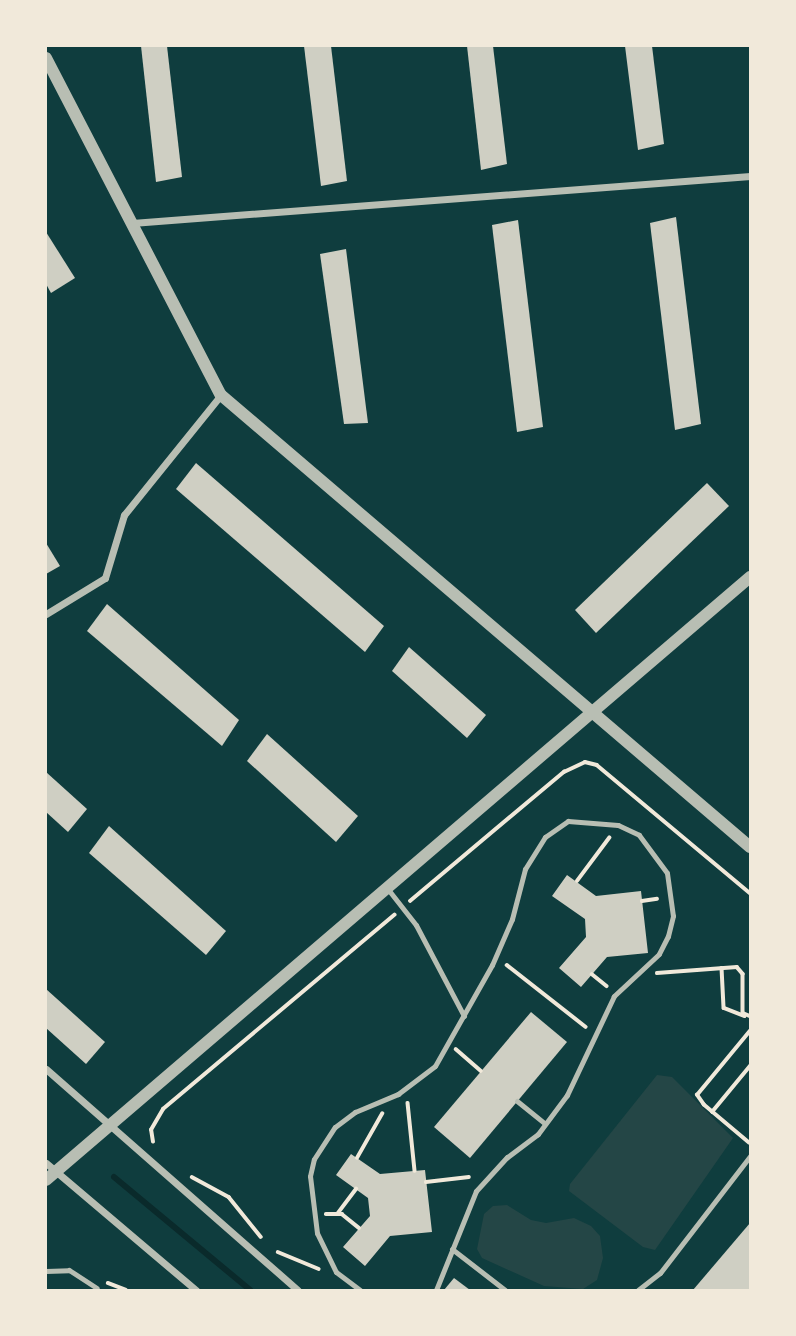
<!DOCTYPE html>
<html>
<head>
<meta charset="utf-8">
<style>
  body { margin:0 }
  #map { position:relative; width:796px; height:1336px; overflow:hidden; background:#0f3d3e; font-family:"Archivo Narrow",sans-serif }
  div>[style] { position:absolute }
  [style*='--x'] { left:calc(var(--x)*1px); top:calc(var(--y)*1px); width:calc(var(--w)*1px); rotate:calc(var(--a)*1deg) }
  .green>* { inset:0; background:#244646 }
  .stream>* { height:6px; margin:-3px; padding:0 3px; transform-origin:3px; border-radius:3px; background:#0a2a2b }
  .building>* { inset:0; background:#cfcfc3 }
  .path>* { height:3.5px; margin:-1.75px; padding:0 1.75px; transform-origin:1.75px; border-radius:1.75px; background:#f1e9da }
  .service>* { height:5px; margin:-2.5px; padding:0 2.5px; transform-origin:2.5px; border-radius:2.5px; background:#b8beb3 }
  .minor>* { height:7px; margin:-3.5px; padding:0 3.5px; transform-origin:3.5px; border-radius:3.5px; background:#b8beb3 }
  .tertiary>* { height:12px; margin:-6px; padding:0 6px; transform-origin:6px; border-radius:6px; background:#b8beb3 }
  span { translate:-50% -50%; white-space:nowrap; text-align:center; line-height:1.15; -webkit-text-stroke:5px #f1e9da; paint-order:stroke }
  .frame { position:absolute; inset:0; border:47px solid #f1e9da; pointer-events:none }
</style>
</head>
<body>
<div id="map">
  <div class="green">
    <i style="clip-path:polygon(657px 1075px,672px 1077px,733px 1138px,655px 1250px,643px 1247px,569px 1191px,570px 1184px)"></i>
    <i style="clip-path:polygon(507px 1205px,531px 1220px,546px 1223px,574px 1218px,591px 1226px,600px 1236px,603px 1258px,597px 1280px,583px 1289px,544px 1286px,482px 1258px,477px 1249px,484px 1214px,493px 1206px)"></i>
  </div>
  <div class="stream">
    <i style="--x:114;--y:1177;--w:177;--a:39.7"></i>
  </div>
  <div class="building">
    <i style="clip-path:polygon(141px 46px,167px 46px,182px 177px,156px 182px)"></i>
    <i style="clip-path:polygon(304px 46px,331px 46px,347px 181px,321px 186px)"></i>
    <i style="clip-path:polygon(467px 46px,493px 46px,507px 164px,481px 170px)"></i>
    <i style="clip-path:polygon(625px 46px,652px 46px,664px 144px,638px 150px)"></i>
    <i style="clip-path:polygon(676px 217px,701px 424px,675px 430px,650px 223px)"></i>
    <i style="clip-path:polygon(518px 220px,543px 427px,517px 432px,492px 225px)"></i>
    <i style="clip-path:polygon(46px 232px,75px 278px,51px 293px,46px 284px)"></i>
    <i style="clip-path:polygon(346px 249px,368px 423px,344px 424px,320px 254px)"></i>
    <i style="clip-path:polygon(196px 463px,384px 626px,365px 652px,176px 489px)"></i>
    <i style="clip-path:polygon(707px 483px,729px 506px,596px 633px,575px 610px)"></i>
    <i style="clip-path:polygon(46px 543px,60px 566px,46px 574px)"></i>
    <i style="clip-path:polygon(107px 604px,239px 720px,222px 746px,87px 631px)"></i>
    <i style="clip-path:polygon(409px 647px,486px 715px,467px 738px,392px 671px)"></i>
    <i style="clip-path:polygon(267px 734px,358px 816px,336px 842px,247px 761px)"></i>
    <i style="clip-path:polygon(46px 772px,87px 809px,68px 832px,46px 812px)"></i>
    <i style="clip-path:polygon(109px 826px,226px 931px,206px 955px,89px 853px)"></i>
    <i style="clip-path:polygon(567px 875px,596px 896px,641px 891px,648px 953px,607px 957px,581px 987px,559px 968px,586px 937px,585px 919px,552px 896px)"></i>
    <i style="clip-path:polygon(46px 989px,105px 1042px,86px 1064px,46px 1028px)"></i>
    <i style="clip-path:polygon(531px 1012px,567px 1042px,470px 1158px,434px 1127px)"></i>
    <i style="clip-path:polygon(351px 1154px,380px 1174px,425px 1170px,432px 1232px,390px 1236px,365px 1266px,343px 1247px,370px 1216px,368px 1198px,336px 1175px)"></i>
    <i style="clip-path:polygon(750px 1223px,750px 1290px,693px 1290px)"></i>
    <i style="clip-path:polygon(454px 1278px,470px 1290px,444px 1290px)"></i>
  </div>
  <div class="path">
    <i style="--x:577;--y:881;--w:54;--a:-53.3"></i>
    <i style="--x:410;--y:901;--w:201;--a:-40"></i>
    <i style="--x:564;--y:772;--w:23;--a:-25"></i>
    <i style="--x:585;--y:762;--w:12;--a:14"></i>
    <i style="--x:597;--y:765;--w:199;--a:39.9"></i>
    <i style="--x:642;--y:901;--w:15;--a:-8"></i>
    <i style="--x:507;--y:965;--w:100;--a:38.1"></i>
    <i style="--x:722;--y:968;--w:40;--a:87.1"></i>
    <i style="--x:724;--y:1008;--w:22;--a:21"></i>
    <i style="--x:657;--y:973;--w:80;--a:-4.3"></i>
    <i style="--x:737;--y:967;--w:9;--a:49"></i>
    <i style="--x:743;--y:974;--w:39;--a:90"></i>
    <i style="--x:743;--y:1013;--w:8;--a:23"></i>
    <i style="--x:592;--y:974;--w:19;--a:39"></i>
    <i style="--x:456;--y:1049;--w:33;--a:41"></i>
    <i style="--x:408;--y:1103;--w:68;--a:84.1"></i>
    <i style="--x:712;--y:1112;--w:60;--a:-50.4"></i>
    <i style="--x:153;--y:1142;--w:12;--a:-99"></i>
    <i style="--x:151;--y:1130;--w:24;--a:-60"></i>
    <i style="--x:163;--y:1109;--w:302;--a:-40"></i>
    <i style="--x:749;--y:1143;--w:59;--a:-139.8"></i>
    <i style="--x:704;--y:1105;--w:12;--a:-125"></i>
    <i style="--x:697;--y:1095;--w:83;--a:-50.4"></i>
    <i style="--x:357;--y:1158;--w:51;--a:-60.4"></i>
    <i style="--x:192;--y:1177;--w:42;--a:28.4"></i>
    <i style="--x:229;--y:1197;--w:51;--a:51.3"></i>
    <i style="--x:426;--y:1182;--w:43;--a:-6.6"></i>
    <i style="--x:338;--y:1213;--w:30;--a:-53"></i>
    <i style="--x:326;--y:1214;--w:16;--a:0"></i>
    <i style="--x:342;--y:1214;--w:22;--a:39"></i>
    <i style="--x:278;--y:1252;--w:44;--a:22.5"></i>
    <i style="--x:108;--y:1283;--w:19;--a:21"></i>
  </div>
  <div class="service">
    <i style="--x:387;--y:888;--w:47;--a:51.9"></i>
    <i style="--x:416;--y:925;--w:103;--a:62.2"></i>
    <i style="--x:517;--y:1101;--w:36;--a:39"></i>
    <i style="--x:452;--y:1249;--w:67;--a:37.7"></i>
    <i style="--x:46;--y:1271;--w:23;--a:-2"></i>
    <i style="--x:69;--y:1270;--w:33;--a:33"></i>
    <i style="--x:360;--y:1290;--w:30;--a:-143"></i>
    <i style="--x:336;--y:1272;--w:43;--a:-116"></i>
    <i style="--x:317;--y:1233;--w:57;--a:-97"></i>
    <i style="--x:310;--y:1176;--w:17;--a:-77"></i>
    <i style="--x:314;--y:1159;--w:38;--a:-57"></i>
    <i style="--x:335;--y:1127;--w:25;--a:-37"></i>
    <i style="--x:355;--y:1112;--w:47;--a:-22.7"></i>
    <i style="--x:398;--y:1094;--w:46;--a:-37.1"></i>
    <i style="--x:435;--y:1066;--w:116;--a:-60.6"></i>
    <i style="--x:492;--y:965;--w:50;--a:-66.5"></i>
    <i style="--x:512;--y:919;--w:52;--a:-75.4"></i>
    <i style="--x:525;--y:869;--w:38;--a:-58"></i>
    <i style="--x:545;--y:837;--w:28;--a:-35"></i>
    <i style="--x:568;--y:821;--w:50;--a:4.6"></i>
    <i style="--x:618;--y:825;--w:23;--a:25"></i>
    <i style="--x:639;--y:835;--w:47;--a:53.6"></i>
    <i style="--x:667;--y:873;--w:43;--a:82.1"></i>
    <i style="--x:673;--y:916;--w:21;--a:104"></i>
    <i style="--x:668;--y:936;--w:20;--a:117"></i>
    <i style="--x:659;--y:954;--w:62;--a:137"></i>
    <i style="--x:614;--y:996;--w:110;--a:115.4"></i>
    <i style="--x:567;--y:1095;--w:49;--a:126.6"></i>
    <i style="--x:538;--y:1134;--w:39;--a:143"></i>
    <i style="--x:507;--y:1157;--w:46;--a:132.4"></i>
    <i style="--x:476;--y:1191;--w:107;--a:112"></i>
    <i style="--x:638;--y:1290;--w:28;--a:-38"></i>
    <i style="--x:660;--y:1273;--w:148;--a:-52.4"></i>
  </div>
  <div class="minor">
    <i style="--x:132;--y:223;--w:620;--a:-4.35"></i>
    <i style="--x:46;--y:614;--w:69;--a:-31.4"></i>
    <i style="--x:105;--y:578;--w:66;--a:-73.2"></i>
    <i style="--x:124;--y:515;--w:154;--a:-51.1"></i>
    <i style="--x:46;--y:1069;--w:335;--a:41.3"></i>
    <i style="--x:46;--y:1163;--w:197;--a:40.3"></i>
  </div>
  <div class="tertiary">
    <i style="--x:46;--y:58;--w:380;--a:62.6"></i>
    <i style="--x:221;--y:395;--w:696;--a:40.51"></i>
    <i style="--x:46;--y:1180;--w:927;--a:-40.58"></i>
  </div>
  <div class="frame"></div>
</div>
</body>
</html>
